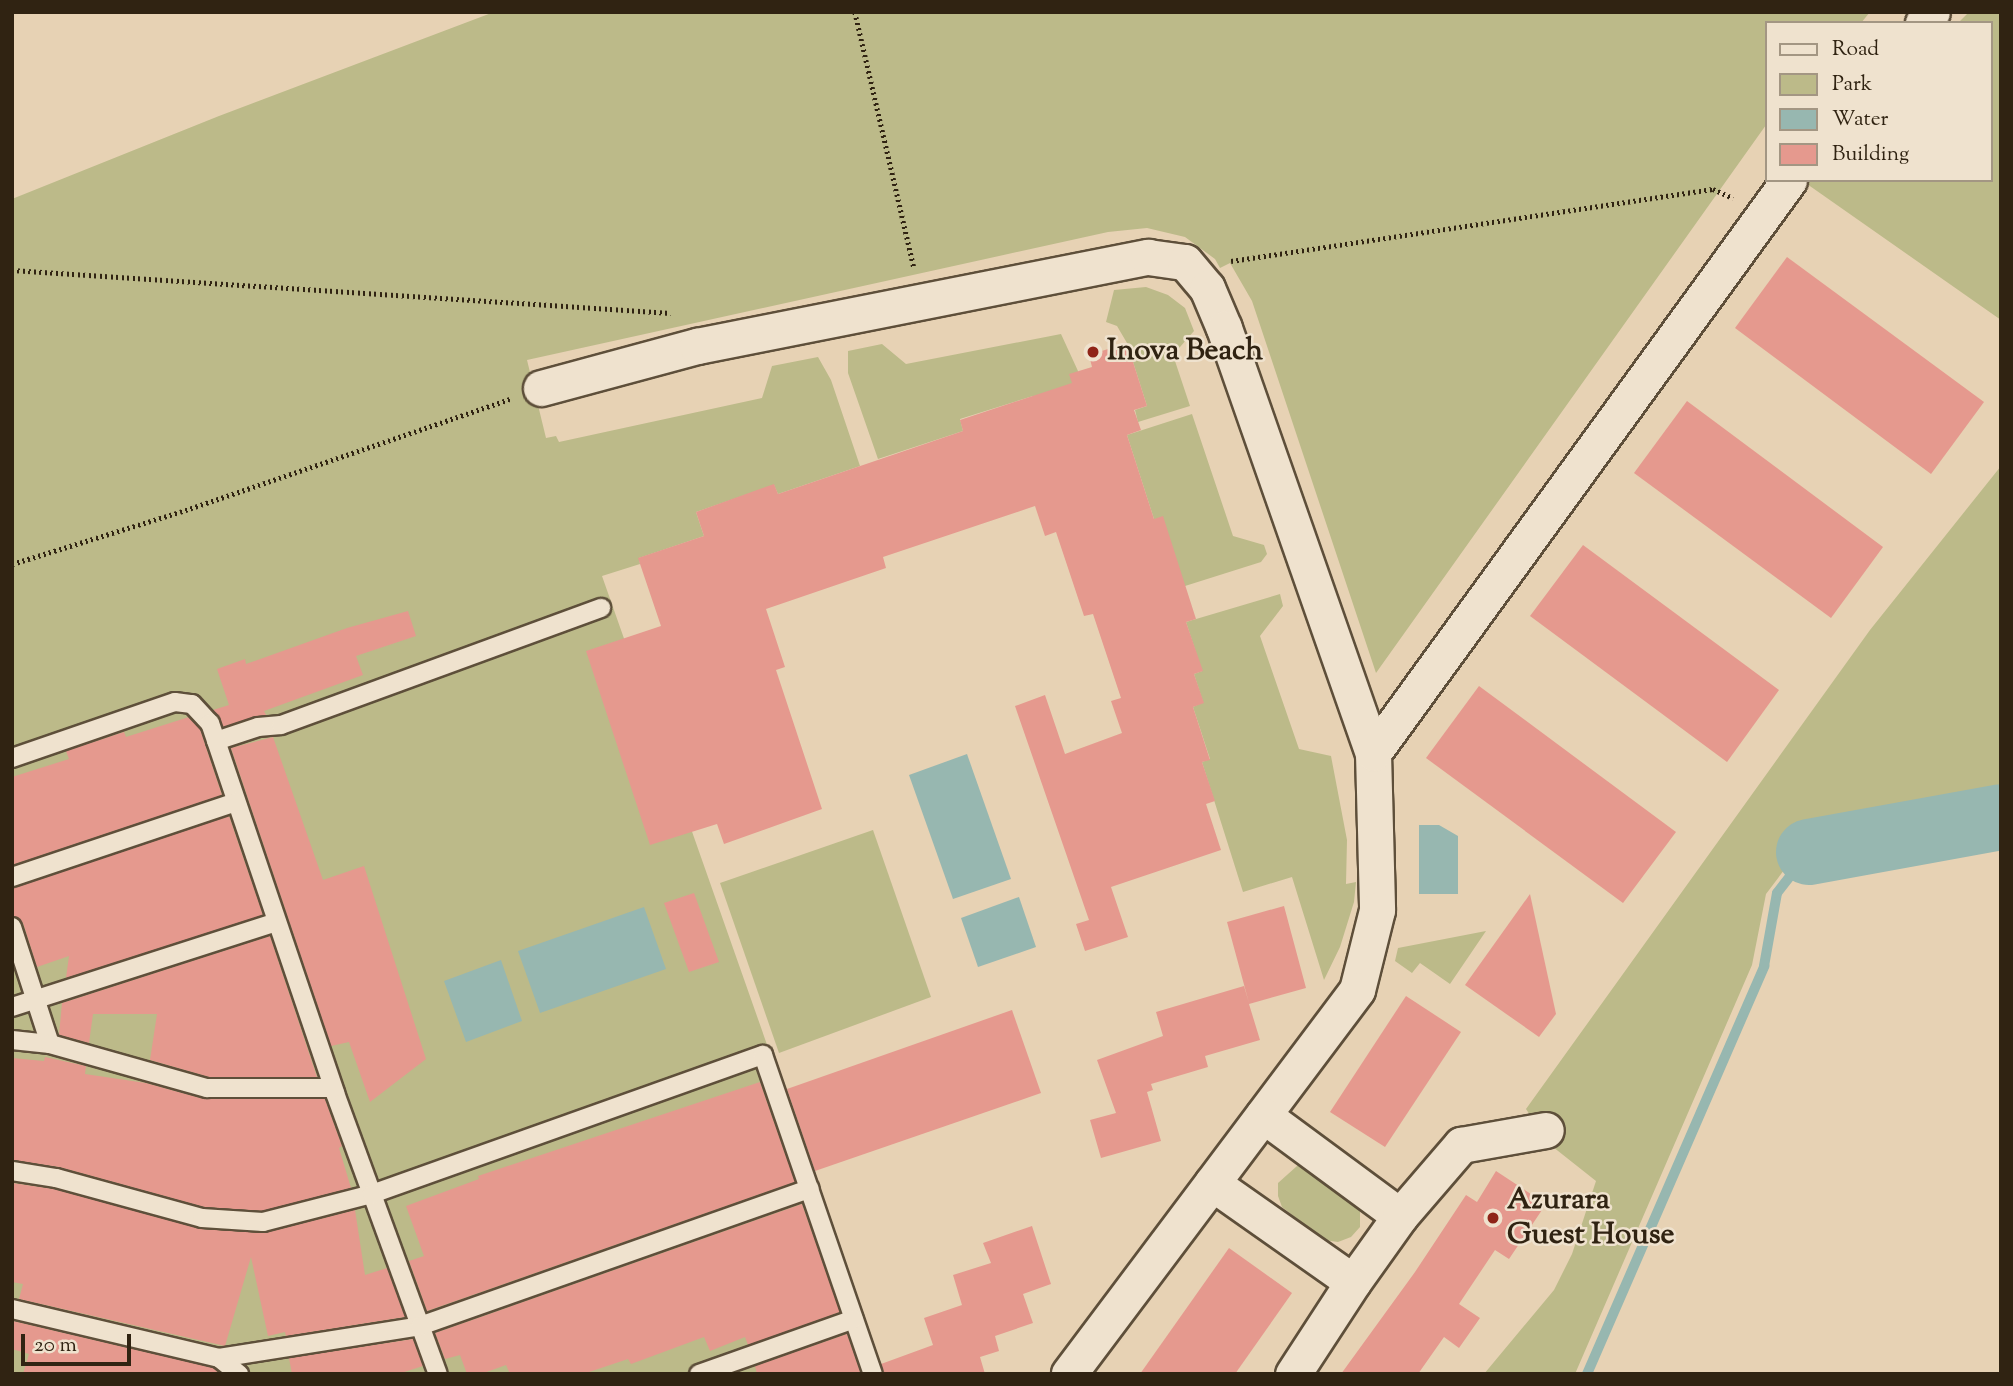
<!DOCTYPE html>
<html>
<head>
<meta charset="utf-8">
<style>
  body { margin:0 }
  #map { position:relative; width:2013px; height:1386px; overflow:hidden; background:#e7d2b4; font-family:"Sorts Mill Goudy",serif }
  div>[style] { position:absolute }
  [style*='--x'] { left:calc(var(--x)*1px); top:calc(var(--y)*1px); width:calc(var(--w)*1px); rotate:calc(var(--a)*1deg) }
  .green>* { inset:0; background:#bcba89 }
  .water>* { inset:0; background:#97b7b0 }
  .stream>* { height:10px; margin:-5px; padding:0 5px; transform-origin:5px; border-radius:5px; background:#97b7b0 }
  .river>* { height:66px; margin:-33px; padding:0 33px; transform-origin:33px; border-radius:33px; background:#97b7b0 }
  .building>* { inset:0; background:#e5998e }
  .path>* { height:4.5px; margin-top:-2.25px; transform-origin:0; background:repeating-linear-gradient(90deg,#302312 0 2px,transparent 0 5.5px) }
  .roads { filter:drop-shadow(2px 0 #5e4f3a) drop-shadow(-2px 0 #5e4f3a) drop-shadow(0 2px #5e4f3a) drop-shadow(0 -2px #5e4f3a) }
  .service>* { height:18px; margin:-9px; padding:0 9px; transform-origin:9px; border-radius:9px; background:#efe2ce }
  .minor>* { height:35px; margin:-17.5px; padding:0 17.5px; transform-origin:17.5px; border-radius:17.5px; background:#efe2ce }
  .dots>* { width:19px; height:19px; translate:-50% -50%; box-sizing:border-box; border:4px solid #efe2ce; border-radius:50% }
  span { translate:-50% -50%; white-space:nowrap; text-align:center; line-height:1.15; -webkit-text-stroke:5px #efe2ce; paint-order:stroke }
  .poi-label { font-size:30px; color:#302312; font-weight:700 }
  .left { translate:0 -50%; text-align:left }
  .frame { position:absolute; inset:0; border:14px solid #302312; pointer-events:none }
  .legend { position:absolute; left:1765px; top:21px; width:228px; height:161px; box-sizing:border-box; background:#efe2ce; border:2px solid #a39683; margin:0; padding:9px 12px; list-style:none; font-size:21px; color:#302312 }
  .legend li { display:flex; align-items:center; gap:14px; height:35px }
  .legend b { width:35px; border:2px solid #a39683 }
  .scale { position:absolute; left:21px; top:1334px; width:110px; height:32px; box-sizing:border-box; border:4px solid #302312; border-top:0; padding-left:9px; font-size:21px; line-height:24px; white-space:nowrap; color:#302312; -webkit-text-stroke:5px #efe2ce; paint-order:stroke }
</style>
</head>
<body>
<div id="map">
  <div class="green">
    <i style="clip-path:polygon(494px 12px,1870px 12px,1861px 23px,1766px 23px,1766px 125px,1376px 673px,1252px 301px,1230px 263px,1220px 268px,1215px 259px,1185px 237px,1147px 228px,1108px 232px,527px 360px,546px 438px,556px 436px,559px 442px,762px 398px,772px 366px,818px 357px,831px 380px,860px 466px,778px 494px,774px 485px,696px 512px,704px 536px,639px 558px,640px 564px,602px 576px,883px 1374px,12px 1374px,12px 199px,219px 116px)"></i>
    <i style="clip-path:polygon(1969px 12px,2001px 12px,2001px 320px,1807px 184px,1810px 180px,1990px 180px,1990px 23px,1958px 23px)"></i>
    <i style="clip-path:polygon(1146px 287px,1168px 295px,1185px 308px,1194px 331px,1173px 355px,1190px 406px,1138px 422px,1135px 410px,1147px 406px,1127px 343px,1117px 326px,1106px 322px,1114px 290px)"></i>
    <i style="clip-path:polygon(1061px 334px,1078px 371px,1076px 394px,1033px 396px,960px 419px,963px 431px,878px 459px,848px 373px,848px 351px,882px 344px,906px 364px)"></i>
    <i style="clip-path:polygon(1192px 414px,1233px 536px,1264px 545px,1267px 554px,1261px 562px,1185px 586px,1154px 519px,1127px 435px)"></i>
    <i style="clip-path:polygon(2001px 466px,2001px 801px,1809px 837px,1766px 894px,1752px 965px,1575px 1374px,1484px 1374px,1554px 1290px,1572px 1254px,1596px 1181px,1548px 1143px,1526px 1109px,1870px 630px)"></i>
    <i style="clip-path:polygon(1280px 594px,1283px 606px,1260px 636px,1299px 749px,1331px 756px,1347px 840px,1346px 884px,1356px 882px,1354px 902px,1340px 947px,1324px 980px,1292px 877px,1243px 892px,1202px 762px,1210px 759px,1193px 707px,1203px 702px,1194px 674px,1202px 671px,1186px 622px)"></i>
    <i style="clip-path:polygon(873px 830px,931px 997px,779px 1053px,720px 883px)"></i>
    <i style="clip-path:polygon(1486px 931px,1450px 984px,1420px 963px,1412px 973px,1395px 961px,1398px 948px)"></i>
    <i style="clip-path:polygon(1297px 1166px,1309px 1167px,1353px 1198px,1360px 1212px,1360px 1227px,1351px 1237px,1338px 1242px,1324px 1240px,1282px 1207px,1278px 1196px,1278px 1183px)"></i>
  </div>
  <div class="water">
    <i style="clip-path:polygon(967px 754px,1011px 879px,953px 899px,909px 775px)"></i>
    <i style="clip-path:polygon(1419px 825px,1439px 825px,1458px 836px,1458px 894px,1419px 894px)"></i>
    <i style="clip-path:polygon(1019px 897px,1036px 947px,978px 967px,961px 918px)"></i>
    <i style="clip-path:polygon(644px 907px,666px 969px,540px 1013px,518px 951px)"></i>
    <i style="clip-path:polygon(501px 960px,522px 1021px,466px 1042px,444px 981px)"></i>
  </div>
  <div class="stream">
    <i style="--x:1587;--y:1374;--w:445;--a:-66.5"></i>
    <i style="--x:1764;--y:966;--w:74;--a:-79.9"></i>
    <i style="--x:1777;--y:893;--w:52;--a:-52"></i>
  </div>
  <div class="river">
    <i style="--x:1809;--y:852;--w:195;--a:-10.3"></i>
  </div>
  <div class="building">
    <i style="clip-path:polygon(1787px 257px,1984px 402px,1931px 474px,1735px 328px)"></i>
    <i style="clip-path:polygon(1127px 343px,1147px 406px,1134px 410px,1141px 430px,1127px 435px,1154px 519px,1163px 516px,1196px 619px,1186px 622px,1203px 671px,1194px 674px,1204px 703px,1193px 707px,1210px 760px,1202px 762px,1215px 801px,1206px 804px,1221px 850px,1111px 887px,1128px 937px,1085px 951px,1076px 924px,1089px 920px,1015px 706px,1045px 695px,1065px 754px,1122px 733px,1111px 701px,1121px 698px,1093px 614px,1084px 616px,1056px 532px,1045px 536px,1035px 506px,883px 557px,886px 568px,766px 609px,785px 667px,776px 670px,822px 809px,724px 844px,717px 824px,650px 845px,586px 651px,661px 626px,638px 558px,704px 536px,696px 512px,774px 484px,778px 494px,963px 431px,960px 420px,1072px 383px,1069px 374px,1092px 367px,1089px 355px)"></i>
    <i style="clip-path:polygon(1687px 401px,1883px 547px,1831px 618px,1634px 473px)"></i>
    <i style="clip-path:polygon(1583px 545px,1779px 690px,1727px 762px,1530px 616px)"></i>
    <i style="clip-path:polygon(408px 611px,416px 636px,356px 656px,363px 675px,264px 711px,266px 715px,223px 727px,213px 710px,229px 705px,217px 669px,245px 659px,246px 664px,347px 628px)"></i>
    <i style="clip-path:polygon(1479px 686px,1676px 832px,1623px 903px,1426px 758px)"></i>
    <i style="clip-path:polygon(189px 717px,200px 729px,222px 795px,12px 865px,12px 777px,69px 759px,66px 751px,124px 732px,126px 737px)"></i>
    <i style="clip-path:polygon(273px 737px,323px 880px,364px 866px,426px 1059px,370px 1102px,349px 1042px,331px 1046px,231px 748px)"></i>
    <i style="clip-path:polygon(229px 816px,263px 915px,66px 978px,69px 956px,37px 967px,23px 923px,12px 916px,12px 888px)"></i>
    <i style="clip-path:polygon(694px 893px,719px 962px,689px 972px,664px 903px)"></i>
    <i style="clip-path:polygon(1530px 894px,1556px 1014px,1539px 1037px,1465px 985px)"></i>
    <i style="clip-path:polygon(1284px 906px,1306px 988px,1249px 1004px,1260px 1040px,1205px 1056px,1208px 1067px,1151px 1084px,1153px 1090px,1147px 1092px,1161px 1141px,1101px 1158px,1090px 1120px,1116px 1113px,1097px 1060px,1163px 1036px,1156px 1012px,1244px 986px,1249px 1003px,1227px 922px)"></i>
    <i style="clip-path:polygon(270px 936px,317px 1077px,209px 1077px,150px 1060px,157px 1014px,93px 1014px,89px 1043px,59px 1035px,62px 1003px)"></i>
    <i style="clip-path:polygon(1406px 996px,1461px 1032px,1385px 1147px,1330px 1112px)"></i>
    <i style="clip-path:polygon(1012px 1010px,1041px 1093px,815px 1171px,787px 1089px)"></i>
    <i style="clip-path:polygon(45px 1057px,86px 1066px,85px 1074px,146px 1083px,204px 1099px,325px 1099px,342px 1146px,339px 1148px,351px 1188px,262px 1211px,204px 1207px,59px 1167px,12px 1160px,12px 1058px,44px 1061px)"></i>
    <i style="clip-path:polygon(760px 1082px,795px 1182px,427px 1311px,409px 1261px,424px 1256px,406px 1206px,479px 1179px,478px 1176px)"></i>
    <i style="clip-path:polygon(1496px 1171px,1546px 1204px,1509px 1259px,1495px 1250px,1459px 1304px,1480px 1318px,1459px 1348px,1444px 1337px,1418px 1374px,1341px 1374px,1415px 1272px,1466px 1195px,1477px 1202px)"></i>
    <i style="clip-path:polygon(12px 1183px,54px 1189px,201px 1229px,265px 1233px,355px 1210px,365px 1275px,387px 1268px,405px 1317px,286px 1336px,285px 1332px,268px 1336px,251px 1257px,225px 1346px,19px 1299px,23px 1284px,12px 1282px)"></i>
    <i style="clip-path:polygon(802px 1204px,840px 1312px,748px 1345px,745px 1337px,710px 1351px,704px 1337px,631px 1364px,628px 1359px,583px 1374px,510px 1374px,506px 1365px,481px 1374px,467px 1374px,460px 1355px,445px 1359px,435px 1333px)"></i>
    <i style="clip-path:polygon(1032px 1226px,1051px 1284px,1023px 1294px,1033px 1323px,995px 1336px,999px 1351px,980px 1357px,985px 1374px,884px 1374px,881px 1364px,933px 1345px,924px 1318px,962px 1305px,953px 1275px,991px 1263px,983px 1243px)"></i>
    <i style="clip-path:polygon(1229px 1248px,1292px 1293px,1235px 1374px,1140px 1374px)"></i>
    <i style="clip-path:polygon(13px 1321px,214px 1368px,217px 1371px,216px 1374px,23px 1374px,29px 1354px,12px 1349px)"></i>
    <i style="clip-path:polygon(847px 1334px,861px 1374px,757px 1374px,755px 1366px)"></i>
    <i style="clip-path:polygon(413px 1339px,423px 1366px,398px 1374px,292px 1374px,289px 1358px)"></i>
  </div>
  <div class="path">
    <i style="--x:855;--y:12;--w:262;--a:77"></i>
    <i style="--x:1231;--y:261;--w:487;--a:-8.5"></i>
    <i style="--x:1713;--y:189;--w:22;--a:24"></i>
    <i style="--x:12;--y:270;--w:660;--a:3.73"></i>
    <i style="--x:12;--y:564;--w:176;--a:-17.2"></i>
    <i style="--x:180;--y:512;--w:349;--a:-18.9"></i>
  </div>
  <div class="roads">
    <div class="service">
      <i style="--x:216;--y:741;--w:44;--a:-18.4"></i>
      <i style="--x:258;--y:727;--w:23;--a:-5"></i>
      <i style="--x:281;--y:725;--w:341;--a:-20.1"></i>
      <i style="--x:12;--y:758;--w:172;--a:-19"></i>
      <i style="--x:175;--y:702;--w:17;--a:7"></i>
      <i style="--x:192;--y:704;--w:26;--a:47"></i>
      <i style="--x:210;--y:723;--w:391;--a:71.3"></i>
      <i style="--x:335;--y:1093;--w:299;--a:69.9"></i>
      <i style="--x:12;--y:877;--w:236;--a:-18.5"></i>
      <i style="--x:12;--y:927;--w:123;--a:72"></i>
      <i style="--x:12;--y:1007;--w:278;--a:-17.8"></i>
      <i style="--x:12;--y:1040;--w:38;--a:6"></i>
      <i style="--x:50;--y:1044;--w:163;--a:15.7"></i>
      <i style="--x:207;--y:1088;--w:126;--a:0"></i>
      <i style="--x:12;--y:1171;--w:45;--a:9"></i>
      <i style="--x:56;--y:1178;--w:151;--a:15.3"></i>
      <i style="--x:202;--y:1218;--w:61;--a:3.8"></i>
      <i style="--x:263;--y:1222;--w:113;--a:-14.4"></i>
      <i style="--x:372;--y:1194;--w:415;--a:-19.6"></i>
      <i style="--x:763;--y:1055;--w:337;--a:71"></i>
      <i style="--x:12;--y:1309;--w:213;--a:13.3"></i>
      <i style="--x:219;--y:1358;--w:204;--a:-9"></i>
      <i style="--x:420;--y:1326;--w:413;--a:-19.4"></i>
      <i style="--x:219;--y:1358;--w:26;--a:39"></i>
      <i style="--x:699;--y:1374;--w:164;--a:-19.5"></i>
    </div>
    <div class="minor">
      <i style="--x:1923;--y:23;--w:14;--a:-51"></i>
      <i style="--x:541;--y:388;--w:162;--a:-15.1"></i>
      <i style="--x:697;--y:346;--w:460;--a:-11.2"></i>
      <i style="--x:1148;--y:257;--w:37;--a:8"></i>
      <i style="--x:1185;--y:262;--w:34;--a:50"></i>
      <i style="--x:1207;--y:288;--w:43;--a:67"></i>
      <i style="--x:1224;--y:328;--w:450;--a:70.7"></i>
      <i style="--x:1373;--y:753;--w:157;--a:88.5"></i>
      <i style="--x:1377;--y:910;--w:82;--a:104"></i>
      <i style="--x:1357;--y:990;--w:480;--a:126.9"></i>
      <i style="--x:1373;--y:753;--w:708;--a:-54.02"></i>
      <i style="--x:1212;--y:1183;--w:172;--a:35.1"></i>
      <i style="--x:1353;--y:1282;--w:81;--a:-54.5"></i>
      <i style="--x:1400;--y:1216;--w:170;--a:-143.6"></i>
      <i style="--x:1400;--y:1216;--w:94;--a:-49.3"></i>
      <i style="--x:1461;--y:1145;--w:86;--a:-10"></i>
      <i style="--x:1293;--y:1374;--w:110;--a:-56.9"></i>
    </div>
  </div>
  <div class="dots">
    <i style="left:1093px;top:352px;background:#8f2418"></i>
    <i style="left:1493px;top:1218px;background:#8f2418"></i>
  </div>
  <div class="poi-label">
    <span class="left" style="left:1107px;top:352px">Inova Beach</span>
    <span class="left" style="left:1507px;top:1218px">Azurara<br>Guest House</span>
  </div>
  <div class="frame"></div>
  <ul class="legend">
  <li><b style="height:9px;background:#efe2ce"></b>Road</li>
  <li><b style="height:19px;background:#bcba89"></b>Park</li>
  <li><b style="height:19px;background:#97b7b0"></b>Water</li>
  <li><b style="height:19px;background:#e5998e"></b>Building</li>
  </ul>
  <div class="scale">20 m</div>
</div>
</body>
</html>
